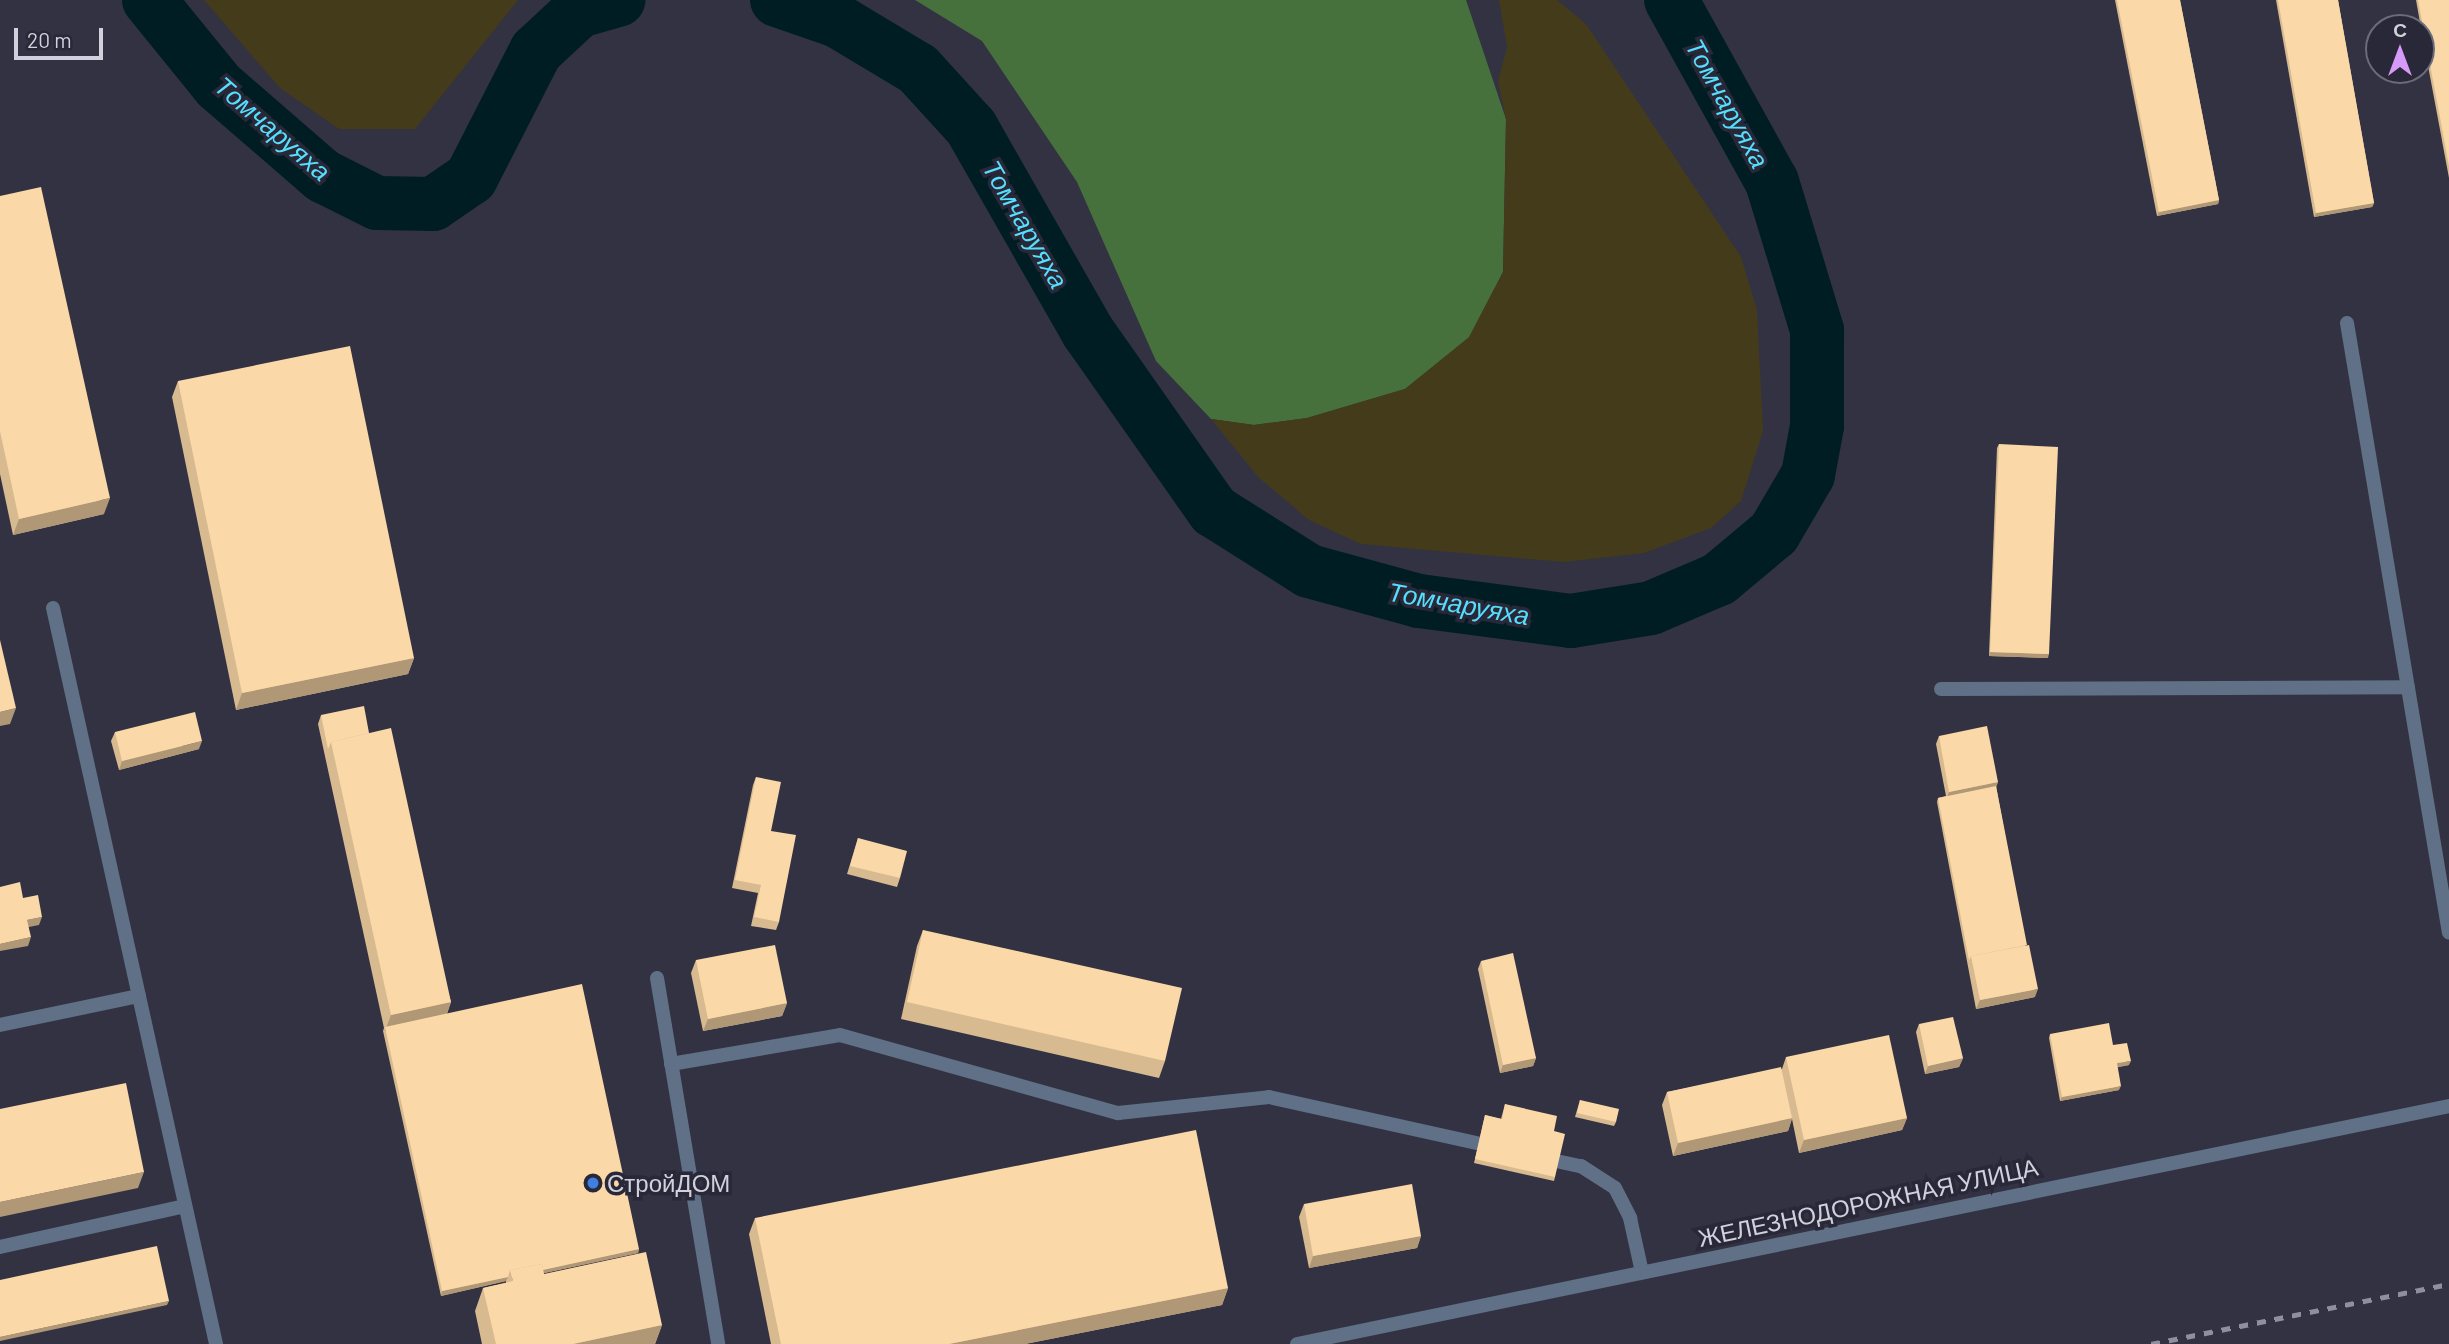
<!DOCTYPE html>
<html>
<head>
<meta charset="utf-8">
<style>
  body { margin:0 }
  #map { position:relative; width:2449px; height:1344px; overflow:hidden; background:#323243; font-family:Barlow,sans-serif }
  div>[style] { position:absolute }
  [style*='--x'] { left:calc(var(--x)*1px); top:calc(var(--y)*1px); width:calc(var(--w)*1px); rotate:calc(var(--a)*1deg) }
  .forest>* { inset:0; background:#47713c }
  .sand>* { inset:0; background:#443b1b }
  .river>* { height:54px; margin:-27px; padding:0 27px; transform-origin:27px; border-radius:27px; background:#011d24 }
  .service>* { height:14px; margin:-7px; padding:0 7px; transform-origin:7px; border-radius:7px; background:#5f7087 }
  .tertiary>* { height:14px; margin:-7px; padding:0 7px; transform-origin:7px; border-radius:7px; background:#5f7087 }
  .rail>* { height:5px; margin-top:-2.5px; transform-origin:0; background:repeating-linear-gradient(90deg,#8f909d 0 9px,transparent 0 18px) }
  .wall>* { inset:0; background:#d8ba90 }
  .shaded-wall>* { inset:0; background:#b09775 }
  .building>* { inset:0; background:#fbd8a7 }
  .dots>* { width:19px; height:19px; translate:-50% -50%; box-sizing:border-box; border:4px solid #282838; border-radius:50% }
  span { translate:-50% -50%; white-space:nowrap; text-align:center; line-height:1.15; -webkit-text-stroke:7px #282838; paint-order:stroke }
  .poi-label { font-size:24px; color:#d0d1dc }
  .left { translate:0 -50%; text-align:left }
  .street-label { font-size:24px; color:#d0d1dc }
  .water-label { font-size:26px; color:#56defd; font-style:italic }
  .north { position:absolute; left:2365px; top:14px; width:70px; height:70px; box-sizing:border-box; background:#282838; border:2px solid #6b6c7a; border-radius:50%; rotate:0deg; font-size:19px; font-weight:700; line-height:28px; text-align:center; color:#d0d1dc }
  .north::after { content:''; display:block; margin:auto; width:24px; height:32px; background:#d89af8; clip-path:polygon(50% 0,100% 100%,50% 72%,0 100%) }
  .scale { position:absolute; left:14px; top:28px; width:89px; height:32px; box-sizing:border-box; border:4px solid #d0d1dc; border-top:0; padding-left:9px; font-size:21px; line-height:24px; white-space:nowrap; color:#d0d1dc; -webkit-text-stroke:5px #282838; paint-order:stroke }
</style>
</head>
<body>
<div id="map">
  <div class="forest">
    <i style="clip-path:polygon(915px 0,1466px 0,1506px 119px,1503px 272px,1469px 338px,1405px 389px,1307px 418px,1254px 425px,1211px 419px,1156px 361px,1077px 182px,982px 41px)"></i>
  </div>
  <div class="sand">
    <i style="clip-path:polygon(204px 0,518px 0,415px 129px,339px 129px,280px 88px)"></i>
    <i style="clip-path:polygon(1499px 0,1557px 0,1586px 24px,1741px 257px,1757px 310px,1763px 431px,1741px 501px,1711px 528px,1644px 553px,1564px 562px,1361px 544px,1309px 520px,1258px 477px,1211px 419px,1254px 425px,1307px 418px,1405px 389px,1469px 337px,1503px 272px,1506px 120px,1498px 81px,1507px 47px)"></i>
  </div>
  <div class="river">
    <i style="--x:149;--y:0;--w:111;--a:50.9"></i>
    <i style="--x:219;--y:86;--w:138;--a:40.9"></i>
    <i style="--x:323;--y:176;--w:60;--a:26.6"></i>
    <i style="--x:377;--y:203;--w:56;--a:1"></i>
    <i style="--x:433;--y:204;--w:46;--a:-34.4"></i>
    <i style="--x:471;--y:178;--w:143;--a:-62.9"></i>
    <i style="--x:536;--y:51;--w:59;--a:-42.9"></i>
    <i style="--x:579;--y:11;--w:41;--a:-15.8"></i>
    <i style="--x:777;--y:0;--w:65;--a:19"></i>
    <i style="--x:838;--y:21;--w:93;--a:31"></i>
    <i style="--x:918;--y:69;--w:79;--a:47.6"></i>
    <i style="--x:971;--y:127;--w:236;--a:60.3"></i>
    <i style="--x:1088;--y:332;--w:219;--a:54.9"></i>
    <i style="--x:1214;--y:511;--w:112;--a:32.3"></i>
    <i style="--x:1309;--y:571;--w:114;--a:15.3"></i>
    <i style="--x:1419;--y:601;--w:153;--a:7.5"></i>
    <i style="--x:1571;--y:621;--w:81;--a:-9.2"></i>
    <i style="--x:1651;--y:608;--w:74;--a:-23.1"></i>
    <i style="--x:1719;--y:579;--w:72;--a:-39.9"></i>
    <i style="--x:1774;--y:533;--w:67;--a:-59.6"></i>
    <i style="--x:1808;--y:475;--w:50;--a:-79.6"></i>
    <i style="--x:1817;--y:426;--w:96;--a:-90"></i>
    <i style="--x:1817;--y:330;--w:155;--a:-106.9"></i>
    <i style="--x:1772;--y:182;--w:208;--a:-119"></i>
  </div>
  <div class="service">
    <i style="--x:2347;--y:323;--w:618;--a:80.51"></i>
    <i style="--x:53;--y:608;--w:754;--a:77.51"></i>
    <i style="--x:1941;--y:689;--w:467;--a:-0.2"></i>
    <i style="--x:657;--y:978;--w:371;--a:80.5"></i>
    <i style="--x:0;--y:1025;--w:142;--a:-11.8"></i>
    <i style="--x:671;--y:1064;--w:171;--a:-9.7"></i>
    <i style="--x:840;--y:1035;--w:289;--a:15.7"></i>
    <i style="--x:1118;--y:1113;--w:152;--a:-6"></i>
    <i style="--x:1269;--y:1097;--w:231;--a:12.5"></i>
    <i style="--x:1542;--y:1158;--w:40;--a:12"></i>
    <i style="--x:1581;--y:1166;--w:40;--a:32.9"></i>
    <i style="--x:1615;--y:1188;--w:34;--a:63"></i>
    <i style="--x:1630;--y:1218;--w:55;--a:77.5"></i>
    <i style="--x:0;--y:1247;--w:189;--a:-12.5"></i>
  </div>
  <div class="tertiary">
    <i style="--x:1297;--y:1344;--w:1176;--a:-11.67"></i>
  </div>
  <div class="rail">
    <i style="--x:2151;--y:1344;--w:304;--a:-11.4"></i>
  </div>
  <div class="wall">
    <i style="clip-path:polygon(2115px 0,2180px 0,2219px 200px,2218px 204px,2157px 216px)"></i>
    <i style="clip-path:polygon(2276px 0,2338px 0,2374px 203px,2372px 207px,2314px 217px)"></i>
    <i style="clip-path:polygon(2416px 0,2449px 0,2449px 178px,2421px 28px)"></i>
    <i style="clip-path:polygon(0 196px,104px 514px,13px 535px,0 474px)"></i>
    <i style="clip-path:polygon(178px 381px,414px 658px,408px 674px,236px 710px,172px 397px)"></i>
    <i style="clip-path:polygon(1999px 444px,2048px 658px,1989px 656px,1997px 448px)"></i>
    <i style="clip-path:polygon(321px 715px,369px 733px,451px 1002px,447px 1014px,639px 1249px,638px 1253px,544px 1273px,544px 1274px,662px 1325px,655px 1344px,482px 1344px,475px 1311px,483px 1288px,506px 1283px,506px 1281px,441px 1296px,383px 1031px,384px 1028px,318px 724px)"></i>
    <i style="clip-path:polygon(115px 732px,199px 749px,119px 770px,111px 741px)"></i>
    <i style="clip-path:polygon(1939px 736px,1998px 782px,1996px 786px,2035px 997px,1976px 1009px,1937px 802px,1938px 798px,1946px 796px,1936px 744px)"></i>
    <i style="clip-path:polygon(756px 777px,771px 831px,779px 922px,776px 930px,751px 926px,758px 893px,732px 888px,753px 785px)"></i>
    <i style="clip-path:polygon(858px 838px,900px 878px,897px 887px,847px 874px)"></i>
    <i style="clip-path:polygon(923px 930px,1165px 1061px,1159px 1078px,901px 1019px,917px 946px)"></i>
    <i style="clip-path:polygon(696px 960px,787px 1003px,782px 1016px,703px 1031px,691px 973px)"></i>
    <i style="clip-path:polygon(1481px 961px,1536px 1058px,1533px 1066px,1500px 1073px,1478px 969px)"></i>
    <i style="clip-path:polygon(1919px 1024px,1963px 1058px,1959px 1067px,1925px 1074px,1916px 1032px)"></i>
    <i style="clip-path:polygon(2050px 1034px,2113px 1045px,2129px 1065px,2117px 1067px,2119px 1090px,2060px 1101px,2049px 1038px)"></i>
    <i style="clip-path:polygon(1786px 1057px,1907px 1118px,1902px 1130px,1799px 1153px,1792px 1119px,1788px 1131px,1673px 1156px,1662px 1105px,1667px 1092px,1782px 1069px)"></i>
    <i style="clip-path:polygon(1580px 1100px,1616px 1122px,1614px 1126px,1575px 1117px)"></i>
    <i style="clip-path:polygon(1505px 1104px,1554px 1131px,1555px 1177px,1554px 1181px,1474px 1163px,1485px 1115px,1501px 1119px)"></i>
    <i style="clip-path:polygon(1304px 1204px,1421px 1236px,1417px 1248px,1309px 1268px,1299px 1217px)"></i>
    <i style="clip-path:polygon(755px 1218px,1228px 1288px,1222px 1305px,1025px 1344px,771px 1344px,749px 1234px)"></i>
  </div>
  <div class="shaded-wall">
    <i style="clip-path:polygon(2219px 200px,2218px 204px,2157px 216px,2159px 212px)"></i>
    <i style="clip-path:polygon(2374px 203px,2372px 207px,2314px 217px,2316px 213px)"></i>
    <i style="clip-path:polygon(110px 498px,104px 514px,13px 535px,19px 519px)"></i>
    <i style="clip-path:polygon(1990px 652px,2049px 654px,2048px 658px,1989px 656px)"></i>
    <i style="clip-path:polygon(414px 658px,408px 674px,236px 710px,242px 693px)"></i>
    <i style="clip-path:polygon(16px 708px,10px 724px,0 726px,0 712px)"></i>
    <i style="clip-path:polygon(202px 741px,199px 749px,119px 770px,122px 761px)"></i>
    <i style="clip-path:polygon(1998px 782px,1995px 791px,1946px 800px,1949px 792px)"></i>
    <i style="clip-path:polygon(42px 917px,39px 925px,24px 928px,27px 920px)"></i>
    <i style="clip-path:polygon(31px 937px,28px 946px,0 951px,0 944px)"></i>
    <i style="clip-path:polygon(2038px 989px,2035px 997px,1976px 1009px,1980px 1000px)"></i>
    <i style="clip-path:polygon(451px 1002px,445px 1018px,385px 1031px,391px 1015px)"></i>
    <i style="clip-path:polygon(787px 1003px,782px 1016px,703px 1031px,708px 1019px)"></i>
    <i style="clip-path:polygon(1536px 1058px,1533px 1066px,1500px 1073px,1503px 1065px)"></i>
    <i style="clip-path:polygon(1963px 1058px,1959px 1067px,1925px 1074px,1928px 1066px)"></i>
    <i style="clip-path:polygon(2131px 1061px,2129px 1065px,2115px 1068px,2117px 1063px)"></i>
    <i style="clip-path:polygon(2121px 1086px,2119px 1090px,2060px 1101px,2062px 1097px)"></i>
    <i style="clip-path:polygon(1792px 1118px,1788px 1131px,1673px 1156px,1678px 1143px)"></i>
    <i style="clip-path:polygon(1907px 1118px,1902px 1130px,1799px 1153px,1804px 1140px)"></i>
    <i style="clip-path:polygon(144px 1172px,138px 1188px,0 1217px,0 1202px)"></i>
    <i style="clip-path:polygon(1421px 1236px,1417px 1248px,1309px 1268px,1313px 1256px)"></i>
    <i style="clip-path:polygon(639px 1249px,638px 1253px,512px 1280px,512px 1276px)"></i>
    <i style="clip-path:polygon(508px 1277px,506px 1281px,441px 1296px,442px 1291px)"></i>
    <i style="clip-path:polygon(1228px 1288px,1222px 1305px,1025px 1344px,949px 1344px)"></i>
    <i style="clip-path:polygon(169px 1301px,167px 1305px,0 1341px,0 1337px)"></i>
    <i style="clip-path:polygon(662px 1325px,655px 1344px,573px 1344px)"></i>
  </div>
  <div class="building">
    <i style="clip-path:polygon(2117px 0,2180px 0,2219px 200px,2159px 212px)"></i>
    <i style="clip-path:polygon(2278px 0,2338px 0,2374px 203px,2316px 213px)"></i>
    <i style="clip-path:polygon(2418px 0,2449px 0,2449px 166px)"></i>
    <i style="clip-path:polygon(41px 187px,110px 498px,19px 519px,0 431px,0 196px)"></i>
    <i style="clip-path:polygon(350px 346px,414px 658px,242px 693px,178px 381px)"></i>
    <i style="clip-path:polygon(1999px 444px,2058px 447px,2049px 654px,1990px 652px)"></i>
    <i style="clip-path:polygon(0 640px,16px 708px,0 712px)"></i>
    <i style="clip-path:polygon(364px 706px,369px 733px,331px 742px,328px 749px,321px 715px)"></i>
    <i style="clip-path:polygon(195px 712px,202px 741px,122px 761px,115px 732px)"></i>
    <i style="clip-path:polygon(1987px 726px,1998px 782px,1949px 792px,1939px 736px)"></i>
    <i style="clip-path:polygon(391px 728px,451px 1002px,391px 1015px,331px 742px)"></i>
    <i style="clip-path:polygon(756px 777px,781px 782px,771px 831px,796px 835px,779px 922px,754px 917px,761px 885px,735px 880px)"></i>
    <i style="clip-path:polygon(1996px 786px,2027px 945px,1971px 956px,1969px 960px,1938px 798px)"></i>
    <i style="clip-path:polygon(858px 838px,907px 851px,900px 878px,850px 866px)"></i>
    <i style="clip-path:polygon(20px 882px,23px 898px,38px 895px,42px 917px,27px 920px,31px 937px,0 944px,0 887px)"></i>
    <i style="clip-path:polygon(923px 930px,1182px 988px,1165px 1061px,907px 1002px)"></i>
    <i style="clip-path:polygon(775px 945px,787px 1003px,708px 1019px,696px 960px)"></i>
    <i style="clip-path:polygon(2029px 945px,2038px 989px,1980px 1000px,1971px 956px)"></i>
    <i style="clip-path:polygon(1513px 953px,1536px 1058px,1503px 1065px,1481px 961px)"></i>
    <i style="clip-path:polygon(582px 984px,639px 1249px,543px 1270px,542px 1264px,510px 1270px,508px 1277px,442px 1291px,385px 1027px)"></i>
    <i style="clip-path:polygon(1953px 1017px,1963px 1058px,1928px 1066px,1919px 1024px)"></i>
    <i style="clip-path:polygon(2109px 1023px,2113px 1045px,2127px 1043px,2131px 1061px,2117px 1063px,2121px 1086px,2062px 1097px,2050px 1034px)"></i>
    <i style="clip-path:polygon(1889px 1035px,1907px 1118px,1804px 1140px,1786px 1057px)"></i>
    <i style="clip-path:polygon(1781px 1067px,1792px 1118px,1678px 1143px,1667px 1092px)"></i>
    <i style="clip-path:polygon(126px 1083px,144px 1172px,0 1202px,0 1109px)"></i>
    <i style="clip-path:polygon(1580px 1100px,1619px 1109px,1616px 1122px,1577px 1113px)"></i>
    <i style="clip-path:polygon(1505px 1104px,1557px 1116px,1554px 1131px,1565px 1134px,1555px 1177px,1475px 1159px,1485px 1115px,1502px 1119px)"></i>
    <i style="clip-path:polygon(1196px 1130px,1228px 1288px,949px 1344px,781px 1344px,755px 1218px)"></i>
    <i style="clip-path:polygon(1412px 1184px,1421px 1236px,1313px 1256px,1304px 1204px)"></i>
    <i style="clip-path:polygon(157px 1246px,169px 1301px,0 1337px,0 1280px)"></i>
    <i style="clip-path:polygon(646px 1252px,662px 1325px,573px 1344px,496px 1344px,483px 1288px,513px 1281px,510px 1270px,542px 1264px,544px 1274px)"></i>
  </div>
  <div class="dots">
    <i style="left:593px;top:1183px;background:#3f7fe0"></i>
  </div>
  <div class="poi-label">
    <span class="left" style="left:607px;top:1183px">СтройДОМ</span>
  </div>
  <div class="street-label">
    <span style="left:1868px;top:1202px;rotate:-12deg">ЖЕЛЕЗНОДОРОЖНАЯ УЛИЦА</span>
  </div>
  <div class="water-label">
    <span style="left:1728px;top:103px;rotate:61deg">Томчаруяха</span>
    <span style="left:273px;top:128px;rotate:41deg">Томчаруяха</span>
    <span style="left:1026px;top:224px;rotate:60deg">Томчаруяха</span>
    <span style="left:1459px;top:603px;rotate:10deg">Томчаруяха</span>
  </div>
  <div class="north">С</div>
  <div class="scale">20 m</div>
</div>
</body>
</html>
